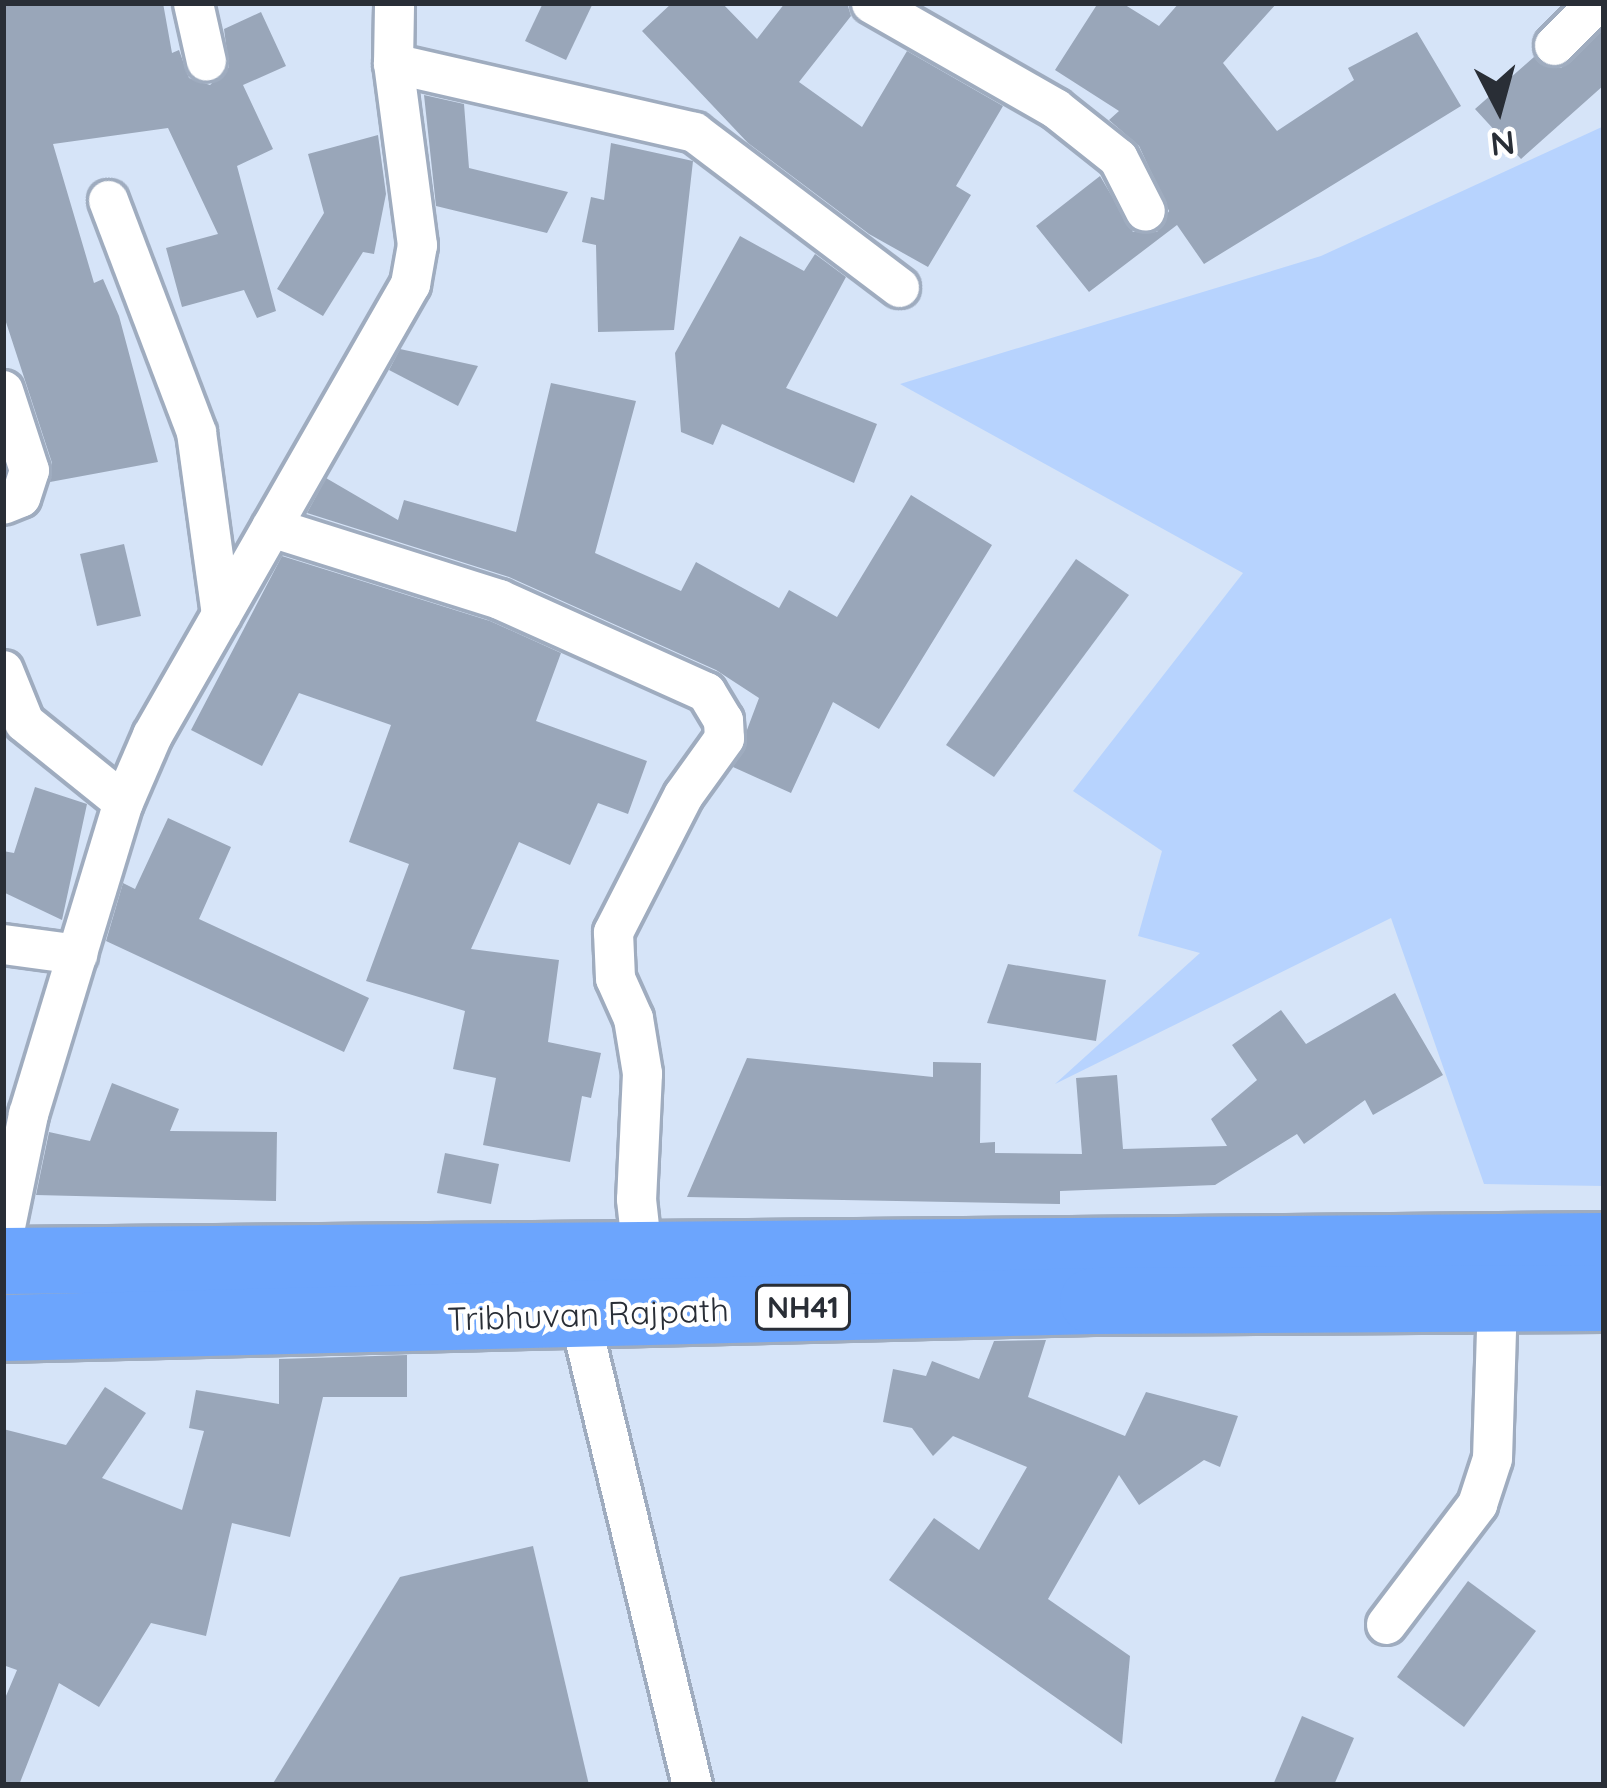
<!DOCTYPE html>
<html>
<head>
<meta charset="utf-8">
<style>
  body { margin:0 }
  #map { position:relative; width:1607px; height:1788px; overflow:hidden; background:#d6e4f8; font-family:Quicksand,sans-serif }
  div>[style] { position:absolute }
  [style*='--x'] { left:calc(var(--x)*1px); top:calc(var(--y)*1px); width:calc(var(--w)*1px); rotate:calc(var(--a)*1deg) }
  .green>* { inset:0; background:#b7d3fe }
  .building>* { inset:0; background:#99a6b9 }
  .roads { filter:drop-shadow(3px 0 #9facbf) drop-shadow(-3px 0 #9facbf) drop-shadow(0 3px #9facbf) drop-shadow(0 -3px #9facbf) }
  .street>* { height:39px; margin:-19.5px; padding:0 19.5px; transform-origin:19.5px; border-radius:19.5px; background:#fff }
  .highway>* { height:66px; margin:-33px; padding:0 33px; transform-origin:33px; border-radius:33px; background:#6ca5fd }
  span { translate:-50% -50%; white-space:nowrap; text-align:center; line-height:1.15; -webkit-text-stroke:9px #fff; paint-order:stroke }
  .shield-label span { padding:3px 9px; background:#fff; border:3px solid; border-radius:9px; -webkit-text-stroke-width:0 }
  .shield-label { font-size:30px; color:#292e36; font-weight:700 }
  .street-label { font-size:33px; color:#292e36 }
  .frame { position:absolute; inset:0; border:6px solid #292e36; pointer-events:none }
  .north { position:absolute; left:1439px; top:48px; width:120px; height:120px; -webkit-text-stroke:9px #fff; paint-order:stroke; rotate:174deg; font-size:33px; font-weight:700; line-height:48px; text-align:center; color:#292e36 }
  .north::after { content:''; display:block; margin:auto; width:42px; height:54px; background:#292e36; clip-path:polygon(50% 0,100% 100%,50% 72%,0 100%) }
</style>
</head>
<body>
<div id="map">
  <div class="green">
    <i style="clip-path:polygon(1604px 126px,1604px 1186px,1484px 1184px,1391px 918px,1055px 1084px,1200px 953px,1138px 936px,1162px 851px,1073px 791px,1243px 573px,900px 384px,1321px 256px)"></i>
  </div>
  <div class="building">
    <i style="clip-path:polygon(3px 3px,163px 3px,172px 53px,179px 50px,189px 78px,210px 85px,229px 67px,224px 29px,261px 12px,286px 66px,243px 85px,273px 149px,237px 166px,276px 311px,257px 318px,244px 290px,182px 307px,166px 248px,218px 234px,168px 128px,53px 144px,94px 283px,103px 279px,119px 316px,158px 462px,50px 482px,52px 463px,3px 313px)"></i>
    <i style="clip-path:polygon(543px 3px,593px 3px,566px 60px,525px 41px)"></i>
    <i style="clip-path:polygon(672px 3px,722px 3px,757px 39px,785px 3px,847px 3px,851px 16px,799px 82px,862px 127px,907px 51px,1003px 106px,956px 186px,971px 195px,928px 267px,869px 234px,748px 143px,642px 31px)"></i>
    <i style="clip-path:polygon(1098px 3px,1122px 3px,1159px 26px,1179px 3px,1277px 3px,1223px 63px,1277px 131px,1354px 80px,1348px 68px,1417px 32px,1461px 106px,1204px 264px,1177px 225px,1089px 292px,1036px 226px,1100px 176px,1133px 232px,1157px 232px,1169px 211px,1139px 146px,1109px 120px,1119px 111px,1055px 70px)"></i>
    <i style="clip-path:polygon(1604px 29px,1604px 85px,1521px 159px,1475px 109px,1534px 57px,1561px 68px)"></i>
    <i style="clip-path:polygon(424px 95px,464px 104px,469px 168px,568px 192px,547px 233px,436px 206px)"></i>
    <i style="clip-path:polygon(378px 135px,386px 194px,374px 254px,363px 252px,323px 316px,277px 289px,324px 213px,308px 154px)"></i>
    <i style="clip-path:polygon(611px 143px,693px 161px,674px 330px,598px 332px,596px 245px,582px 242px,591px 197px,604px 200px)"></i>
    <i style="clip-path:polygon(740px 236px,804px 271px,815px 254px,846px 277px,786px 388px,877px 424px,854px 483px,722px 424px,713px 445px,681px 432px,675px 353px)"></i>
    <i style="clip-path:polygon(400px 349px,478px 366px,458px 406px,389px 370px)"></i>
    <i style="clip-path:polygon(551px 383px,636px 401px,595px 553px,681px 591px,696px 562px,779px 608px,789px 590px,837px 617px,911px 495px,992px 545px,879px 729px,833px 702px,791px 793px,733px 767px,759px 698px,716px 670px,509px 577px,307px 513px,326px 478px,398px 520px,404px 500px,516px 532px)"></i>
    <i style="clip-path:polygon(124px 544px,141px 616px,97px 626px,80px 554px)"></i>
    <i style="clip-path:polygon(282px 556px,490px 621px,561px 653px,536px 721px,647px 761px,628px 814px,598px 803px,570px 865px,519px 842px,471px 949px,559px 960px,548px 1042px,601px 1053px,591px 1098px,582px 1096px,570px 1162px,483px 1145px,496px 1078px,453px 1069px,465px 1011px,366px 981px,409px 864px,349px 842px,391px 725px,299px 693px,262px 766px,191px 730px)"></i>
    <i style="clip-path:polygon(1076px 559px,1129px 595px,994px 777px,946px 745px)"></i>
    <i style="clip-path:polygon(35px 787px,87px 804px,62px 920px,3px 892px,3px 851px,14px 853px)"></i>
    <i style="clip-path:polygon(168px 818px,231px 847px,199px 919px,369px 998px,344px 1052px,106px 941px,123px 883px,135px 889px)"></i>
    <i style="clip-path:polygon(1008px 964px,1106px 980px,1096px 1041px,987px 1023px)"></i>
    <i style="clip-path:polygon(1395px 993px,1443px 1075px,1373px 1115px,1365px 1100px,1304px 1144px,1297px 1134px,1215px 1185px,1060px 1191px,1060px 1204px,687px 1197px,747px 1058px,933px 1077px,933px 1062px,981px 1063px,980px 1143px,995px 1142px,995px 1153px,1082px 1154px,1076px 1078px,1117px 1075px,1123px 1149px,1227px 1146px,1211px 1119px,1257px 1080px,1232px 1045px,1281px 1010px,1306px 1044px)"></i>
    <i style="clip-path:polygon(112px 1083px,179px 1109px,170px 1131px,277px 1132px,276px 1201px,36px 1195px,49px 1132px,90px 1141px)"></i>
    <i style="clip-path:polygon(445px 1153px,499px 1164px,491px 1204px,437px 1193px)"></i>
    <i style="clip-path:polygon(1046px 1340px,1028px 1397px,1125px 1436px,1146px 1392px,1238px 1416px,1220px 1467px,1204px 1460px,1139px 1505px,1119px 1475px,1048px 1599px,1130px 1656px,1122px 1744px,889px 1580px,934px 1518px,979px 1550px,1027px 1467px,953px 1436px,933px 1456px,912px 1428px,883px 1422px,893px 1369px,926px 1376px,932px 1361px,979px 1379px,994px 1341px)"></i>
    <i style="clip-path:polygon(407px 1355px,407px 1397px,323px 1397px,290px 1537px,232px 1523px,206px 1636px,151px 1623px,99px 1707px,59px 1683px,19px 1785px,3px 1785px,3px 1703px,17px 1670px,3px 1665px,3px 1429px,66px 1445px,105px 1387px,146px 1413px,102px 1478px,182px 1510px,204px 1431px,189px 1428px,196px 1390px,279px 1404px,279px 1359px)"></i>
    <i style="clip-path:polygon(533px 1546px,589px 1785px,272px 1785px,400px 1577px)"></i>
    <i style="clip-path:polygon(1468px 1581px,1536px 1631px,1464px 1727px,1397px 1677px)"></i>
    <i style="clip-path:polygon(1302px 1716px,1354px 1738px,1334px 1785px,1273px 1785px)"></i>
  </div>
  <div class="roads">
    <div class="street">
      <i style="--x:193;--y:3;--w:59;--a:77.4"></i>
      <i style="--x:871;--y:3;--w:212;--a:29.7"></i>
      <i style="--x:1055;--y:108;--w:80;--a:38.4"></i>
      <i style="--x:1118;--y:158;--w:59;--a:63"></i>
      <i style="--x:1554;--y:45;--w:59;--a:-45"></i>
      <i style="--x:393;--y:63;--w:309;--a:12.9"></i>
      <i style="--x:694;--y:132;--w:257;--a:37.1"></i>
      <i style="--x:108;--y:200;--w:248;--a:69.2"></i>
      <i style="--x:196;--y:432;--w:184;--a:82.2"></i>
      <i style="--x:3;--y:390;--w:84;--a:72"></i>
      <i style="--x:29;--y:470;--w:28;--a:108"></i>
      <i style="--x:20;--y:497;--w:18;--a:158"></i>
      <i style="--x:271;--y:527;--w:239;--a:17.5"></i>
      <i style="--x:499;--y:599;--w:227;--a:24.2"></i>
      <i style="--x:706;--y:692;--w:33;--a:59"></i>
      <i style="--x:723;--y:720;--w:18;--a:87"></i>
      <i style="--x:724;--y:738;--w:70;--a:125.7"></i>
      <i style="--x:683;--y:795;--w:154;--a:117.1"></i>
      <i style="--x:613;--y:932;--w:46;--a:87.5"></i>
      <i style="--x:615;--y:978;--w:44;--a:65.8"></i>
      <i style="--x:633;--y:1018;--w:56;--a:80.7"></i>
      <i style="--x:642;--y:1073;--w:126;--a:92.7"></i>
      <i style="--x:636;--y:1199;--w:73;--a:83.7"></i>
      <i style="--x:3;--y:670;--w:56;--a:68"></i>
      <i style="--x:24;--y:722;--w:127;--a:38.9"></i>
      <i style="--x:3;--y:944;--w:75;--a:7.7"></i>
      <i style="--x:3;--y:1236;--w:125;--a:-78.4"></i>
      <i style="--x:28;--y:1114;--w:326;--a:-73.1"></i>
      <i style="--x:123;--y:802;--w:73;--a:-66.6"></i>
      <i style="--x:152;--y:735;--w:520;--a:-60.23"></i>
      <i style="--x:410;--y:284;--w:40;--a:-80"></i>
      <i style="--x:417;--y:245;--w:184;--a:-97.5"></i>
      <i style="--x:393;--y:63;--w:60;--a:-89"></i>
      <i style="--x:574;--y:1295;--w:504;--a:76.46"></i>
      <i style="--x:1386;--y:1624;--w:151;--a:-52.8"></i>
      <i style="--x:1477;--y:1504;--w:48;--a:-71.9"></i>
      <i style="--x:1492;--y:1458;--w:163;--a:-88.2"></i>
    </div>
    <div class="highway">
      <i style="--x:3;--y:1261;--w:1601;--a:-0.54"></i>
      <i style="--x:3;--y:1328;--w:1090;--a:-1.42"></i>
      <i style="--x:1093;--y:1301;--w:511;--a:-0.34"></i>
    </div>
  </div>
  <div class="shield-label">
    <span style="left:803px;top:1307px">NH41</span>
  </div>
  <div class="street-label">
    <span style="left:588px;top:1314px;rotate:-2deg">Tribhuvan Rajpath</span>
  </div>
  <div class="frame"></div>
  <div class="north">N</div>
</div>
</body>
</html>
